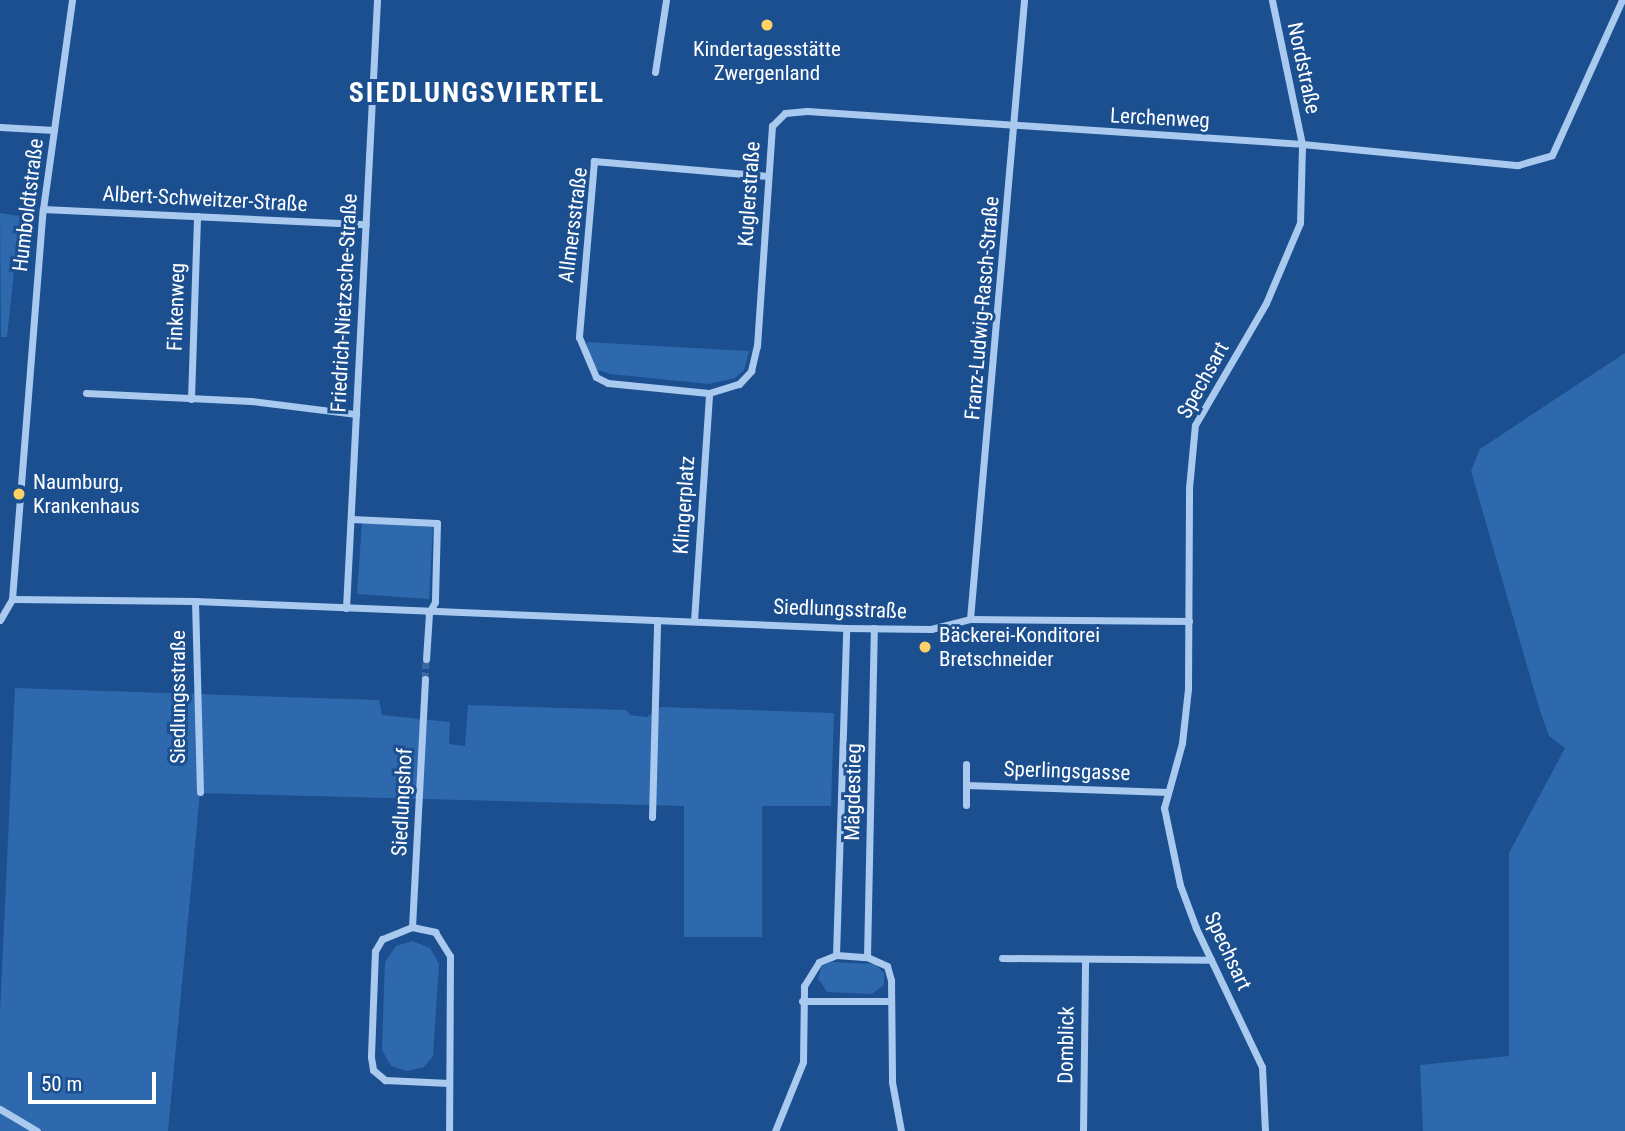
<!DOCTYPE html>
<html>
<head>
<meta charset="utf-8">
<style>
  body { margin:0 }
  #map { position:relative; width:1625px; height:1131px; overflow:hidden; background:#1b4f8f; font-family:"Roboto Condensed",sans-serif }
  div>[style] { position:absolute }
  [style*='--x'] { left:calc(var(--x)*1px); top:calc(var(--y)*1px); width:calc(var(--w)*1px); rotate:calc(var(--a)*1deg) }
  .green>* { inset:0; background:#2e69ad }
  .street-tunnel>* { height:7px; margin-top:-3.5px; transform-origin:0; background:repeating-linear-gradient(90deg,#3d69a0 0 7px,transparent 0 10.5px) }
  .street>* { height:7px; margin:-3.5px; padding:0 3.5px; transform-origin:3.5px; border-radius:3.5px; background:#a9c9ee }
  .dots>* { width:19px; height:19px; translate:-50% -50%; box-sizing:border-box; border:4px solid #1b4f8f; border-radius:50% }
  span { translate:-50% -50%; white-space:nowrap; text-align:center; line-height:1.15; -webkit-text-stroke:6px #1b4f8f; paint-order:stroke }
  .poi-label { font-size:21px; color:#fff }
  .left { translate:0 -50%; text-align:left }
  .street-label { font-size:21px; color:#fff }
  .district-label { font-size:28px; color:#fff; font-weight:700; letter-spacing:2px }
  .scale { position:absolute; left:28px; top:1072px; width:128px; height:32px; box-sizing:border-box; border:4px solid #fff; border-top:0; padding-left:9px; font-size:21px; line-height:24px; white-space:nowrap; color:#fff; -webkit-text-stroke:5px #1b4f8f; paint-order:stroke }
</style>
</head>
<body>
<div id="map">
  <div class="green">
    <i style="clip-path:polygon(0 213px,20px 216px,7px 337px,1px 337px)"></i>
    <i style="clip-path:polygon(587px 342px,749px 351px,744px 370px,735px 378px,709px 384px,610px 374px,598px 370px,588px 357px)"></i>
    <i style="clip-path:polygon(1625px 353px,1625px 1131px,1423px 1131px,1420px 1065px,1509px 1056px,1509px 853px,1565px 748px,1549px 736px,1540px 711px,1471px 471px,1480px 449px)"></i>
    <i style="clip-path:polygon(362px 523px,433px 527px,429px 599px,357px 594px)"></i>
    <i style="clip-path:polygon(15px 688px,379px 700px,382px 715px,450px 722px,449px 744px,465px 746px,468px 705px,626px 710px,630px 715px,647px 717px,661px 707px,834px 713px,831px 806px,762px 806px,762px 937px,684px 937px,684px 806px,200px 793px,168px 1131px,0 1131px,0 1013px)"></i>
    <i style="clip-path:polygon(412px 941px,430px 948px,439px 964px,433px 1056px,424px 1067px,407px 1071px,391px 1066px,382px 1050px,385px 962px,396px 946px)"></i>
    <i style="clip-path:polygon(832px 962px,875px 964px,884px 973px,884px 985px,872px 994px,827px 992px,818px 978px,822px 966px)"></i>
  </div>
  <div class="street-tunnel">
    <i style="--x:425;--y:679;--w:20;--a:-87"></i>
  </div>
  <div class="street">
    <i style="--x:655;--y:72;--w:73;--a:-81.3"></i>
    <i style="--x:0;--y:127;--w:54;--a:3.2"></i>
    <i style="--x:768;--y:176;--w:175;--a:-175.1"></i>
    <i style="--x:594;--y:161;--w:177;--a:94.9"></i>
    <i style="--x:579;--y:337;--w:43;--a:67"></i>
    <i style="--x:596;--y:377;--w:13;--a:27"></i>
    <i style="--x:608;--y:383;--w:101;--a:5.7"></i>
    <i style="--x:709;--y:393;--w:31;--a:-17"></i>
    <i style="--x:739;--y:384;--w:18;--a:-47"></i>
    <i style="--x:751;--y:371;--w:26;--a:-77"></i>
    <i style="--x:757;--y:346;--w:221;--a:-86.1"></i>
    <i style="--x:772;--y:126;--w:18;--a:-45"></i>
    <i style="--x:785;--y:113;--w:22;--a:-5"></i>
    <i style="--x:807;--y:111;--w:496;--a:3.8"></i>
    <i style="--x:1302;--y:144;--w:217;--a:5.6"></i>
    <i style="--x:1518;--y:165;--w:35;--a:-16"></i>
    <i style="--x:1552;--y:155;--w:170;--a:-65.7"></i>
    <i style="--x:43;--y:209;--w:323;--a:2.7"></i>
    <i style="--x:86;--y:393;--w:165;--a:2.8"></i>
    <i style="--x:251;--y:401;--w:106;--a:7.1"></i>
    <i style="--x:191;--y:399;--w:183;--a:-88.1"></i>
    <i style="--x:352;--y:519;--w:85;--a:2.7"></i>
    <i style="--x:437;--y:523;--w:79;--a:91.5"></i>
    <i style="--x:435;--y:602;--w:13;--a:119"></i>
    <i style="--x:429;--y:613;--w:46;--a:93.7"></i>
    <i style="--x:12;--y:599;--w:183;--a:0.6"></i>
    <i style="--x:195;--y:601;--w:652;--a:2.37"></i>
    <i style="--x:846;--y:628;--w:85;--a:0.7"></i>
    <i style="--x:931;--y:629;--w:40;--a:-14.4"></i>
    <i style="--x:970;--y:619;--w:219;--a:0.5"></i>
    <i style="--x:195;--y:601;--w:191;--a:88.5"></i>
    <i style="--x:346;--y:608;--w:609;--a:-87.08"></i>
    <i style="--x:970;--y:619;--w:621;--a:-85.01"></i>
    <i style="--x:0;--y:620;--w:24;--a:-60"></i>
    <i style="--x:12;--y:599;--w:391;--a:-85.5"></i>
    <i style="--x:43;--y:209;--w:211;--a:-82.1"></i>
    <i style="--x:694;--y:621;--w:228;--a:-86.2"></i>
    <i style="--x:425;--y:679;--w:248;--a:93"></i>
    <i style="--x:412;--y:927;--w:32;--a:158"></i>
    <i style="--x:382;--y:939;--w:14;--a:120"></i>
    <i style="--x:375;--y:951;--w:106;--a:92.2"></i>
    <i style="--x:371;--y:1057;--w:13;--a:81"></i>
    <i style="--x:373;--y:1070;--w:16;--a:40"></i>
    <i style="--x:385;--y:1080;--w:64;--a:2.7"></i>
    <i style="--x:966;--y:785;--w:202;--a:2"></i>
    <i style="--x:966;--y:805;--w:41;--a:-90"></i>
    <i style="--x:652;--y:817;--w:197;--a:-88.5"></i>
    <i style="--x:412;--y:927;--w:24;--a:12"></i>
    <i style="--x:435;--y:932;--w:28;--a:58"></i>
    <i style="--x:450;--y:956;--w:175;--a:90.3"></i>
    <i style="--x:836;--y:955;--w:327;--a:-88.2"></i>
    <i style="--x:867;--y:957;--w:329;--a:-88.8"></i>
    <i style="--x:1002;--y:958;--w:209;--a:0.5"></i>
    <i style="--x:802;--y:1001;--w:88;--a:0"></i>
    <i style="--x:0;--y:1109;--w:43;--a:30.7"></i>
    <i style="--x:775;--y:1131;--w:74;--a:-67.9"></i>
    <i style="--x:803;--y:1062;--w:76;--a:-89.2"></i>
    <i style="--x:804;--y:986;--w:28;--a:-58"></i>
    <i style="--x:819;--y:962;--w:18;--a:-22"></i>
    <i style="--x:836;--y:955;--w:31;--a:4"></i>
    <i style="--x:867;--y:957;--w:22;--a:24"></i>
    <i style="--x:887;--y:966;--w:15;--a:74"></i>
    <i style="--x:891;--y:980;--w:102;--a:89.4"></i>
    <i style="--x:892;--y:1082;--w:50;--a:79.6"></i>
    <i style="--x:1083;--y:1131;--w:172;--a:-89.3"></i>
    <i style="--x:1265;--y:1131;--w:64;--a:-92.7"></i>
    <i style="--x:1262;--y:1067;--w:154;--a:-115.4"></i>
    <i style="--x:1196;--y:928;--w:46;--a:-110.4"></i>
    <i style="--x:1180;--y:885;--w:79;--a:-101.7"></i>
    <i style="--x:1164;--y:808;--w:67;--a:-74.5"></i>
    <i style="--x:1182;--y:743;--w:54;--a:-83.7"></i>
    <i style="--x:1188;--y:689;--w:201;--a:-89.7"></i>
    <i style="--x:1189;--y:488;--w:63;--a:-84.6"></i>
    <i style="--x:1195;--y:425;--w:141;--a:-59.8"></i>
    <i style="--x:1266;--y:303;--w:87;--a:-67"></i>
    <i style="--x:1300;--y:223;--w:79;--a:-88.5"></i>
    <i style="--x:1302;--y:144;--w:147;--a:-101.8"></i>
  </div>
  <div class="dots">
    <i style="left:767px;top:25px;background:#ffd166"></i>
    <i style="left:19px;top:494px;background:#ffd166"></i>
    <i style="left:925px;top:647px;background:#ffd166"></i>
  </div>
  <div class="poi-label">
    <span style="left:767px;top:61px">Kindertagesstätte<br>Zwergenland</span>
    <span class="left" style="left:33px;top:494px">Naumburg,<br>Krankenhaus</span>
    <span class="left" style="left:939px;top:647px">Bäckerei-Konditorei<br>Bretschneider</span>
  </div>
  <div class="street-label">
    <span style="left:1304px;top:68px;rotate:78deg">Nordstraße</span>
    <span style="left:1160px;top:118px;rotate:3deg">Lerchenweg</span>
    <span style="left:749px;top:194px;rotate:-86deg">Kuglerstraße</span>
    <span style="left:205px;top:199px;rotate:3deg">Albert-Schweitzer-Straße</span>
    <span style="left:28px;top:205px;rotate:-83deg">Humboldtstraße</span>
    <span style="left:573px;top:225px;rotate:-83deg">Allmersstraße</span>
    <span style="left:344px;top:303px;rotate:-87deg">Friedrich-Nietzsche-Straße</span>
    <span style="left:176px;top:307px;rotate:-88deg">Finkenweg</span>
    <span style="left:982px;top:308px;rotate:-85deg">Franz-Ludwig-Rasch-Straße</span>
    <span style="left:1203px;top:380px;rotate:-61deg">Spechsart</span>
    <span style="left:684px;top:505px;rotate:-86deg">Klingerplatz</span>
    <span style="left:840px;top:609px;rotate:2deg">Siedlungsstraße</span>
    <span style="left:178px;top:697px;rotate:-90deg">Siedlungsstraße</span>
    <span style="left:1067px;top:771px;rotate:2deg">Sperlingsgasse</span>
    <span style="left:853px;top:792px;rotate:-89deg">Mägdestieg</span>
    <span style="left:402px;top:802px;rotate:-87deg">Siedlungshof</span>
    <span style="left:1228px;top:951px;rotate:65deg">Spechsart</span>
    <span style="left:1066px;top:1045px;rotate:-89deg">Domblick</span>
  </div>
  <div class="district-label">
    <span style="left:477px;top:93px">SIEDLUNGSVIERTEL</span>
  </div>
  <div class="scale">50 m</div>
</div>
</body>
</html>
